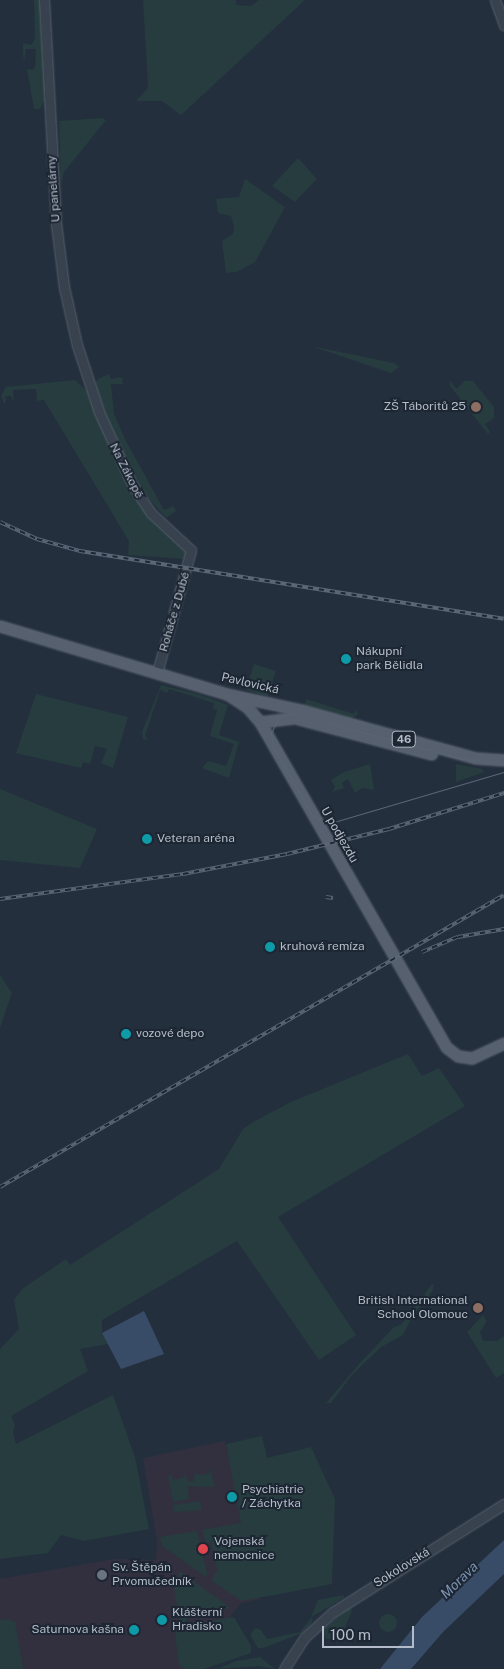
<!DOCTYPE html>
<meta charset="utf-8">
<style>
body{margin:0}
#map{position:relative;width:504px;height:1669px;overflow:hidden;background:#242f3e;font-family:"Public Sans",sans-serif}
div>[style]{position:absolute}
.medical>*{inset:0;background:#32303f}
.green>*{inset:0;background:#263c3f;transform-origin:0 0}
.round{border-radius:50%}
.water>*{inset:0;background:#394c67}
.roads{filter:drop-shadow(0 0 1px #565f6c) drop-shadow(0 0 1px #565f6c)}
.minor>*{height:9px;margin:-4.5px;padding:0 4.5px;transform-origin:4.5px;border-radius:4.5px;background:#38414e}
.major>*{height:11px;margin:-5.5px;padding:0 5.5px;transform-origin:5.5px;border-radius:5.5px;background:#56606e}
.tram>*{height:1px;margin:-0.5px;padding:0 0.5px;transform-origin:0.5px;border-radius:0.5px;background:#5a6575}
.rail>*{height:4px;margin-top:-2px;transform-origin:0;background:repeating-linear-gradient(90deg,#1d2633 0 5.5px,#5a6575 0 11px);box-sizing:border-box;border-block:1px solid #5a6575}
.dots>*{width:14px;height:14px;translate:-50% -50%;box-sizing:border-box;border:2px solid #1d2633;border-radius:50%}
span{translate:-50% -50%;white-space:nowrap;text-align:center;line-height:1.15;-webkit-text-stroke:4px #1d2633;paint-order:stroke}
.shield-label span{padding:1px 4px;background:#1d2633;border:1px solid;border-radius:4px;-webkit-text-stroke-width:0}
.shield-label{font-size:11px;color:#b4bcc9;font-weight:700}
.street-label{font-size:12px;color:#b4bcc9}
.poi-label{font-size:12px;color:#b4bcc9}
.right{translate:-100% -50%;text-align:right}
.left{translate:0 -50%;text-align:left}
.water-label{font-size:14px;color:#7c92b1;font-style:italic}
.scale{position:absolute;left:322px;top:1626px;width:92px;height:22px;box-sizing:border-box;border:2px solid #b4bcc9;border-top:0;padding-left:6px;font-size:15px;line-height:18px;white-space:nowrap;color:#b4bcc9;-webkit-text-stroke:4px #1d2633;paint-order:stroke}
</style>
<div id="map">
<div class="medical">
<div style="clip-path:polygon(225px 1441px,259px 1599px,240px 1604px,190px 1669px,0 1669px,0 1579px,114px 1559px,156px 1560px,157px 1541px,143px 1458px)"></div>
</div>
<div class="green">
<div style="clip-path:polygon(34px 0,40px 0,45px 100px,40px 109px,34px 109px,27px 69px,33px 70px,35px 66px,36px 49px,26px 49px,24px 63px,23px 52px,23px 43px,31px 45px,35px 39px)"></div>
<div style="clip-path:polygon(143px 0,236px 0,236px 5px,251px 6px,259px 0,305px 0,181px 115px,162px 101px,136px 101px,148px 88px)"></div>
<div style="clip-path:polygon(102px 118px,106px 120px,64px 172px,61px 186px,59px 121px)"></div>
<div style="clip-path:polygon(298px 158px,317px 179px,295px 202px,272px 186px)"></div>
<div style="clip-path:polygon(245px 179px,285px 207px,255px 262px,236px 272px,226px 273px,222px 241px,233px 234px,234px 226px,231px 216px,218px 213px,216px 199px,239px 197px)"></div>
<div style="clip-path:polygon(311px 346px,394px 363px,399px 367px,391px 373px)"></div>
<div style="clip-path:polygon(109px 374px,111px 379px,122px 377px,123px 384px,111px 384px,114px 414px,125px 439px,164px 510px,173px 506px,176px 511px,166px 518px,139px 487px,108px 421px,95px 384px,98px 379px)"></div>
<div style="clip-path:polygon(75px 380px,88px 392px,133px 494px,146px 512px,187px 551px,184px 559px,128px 555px,129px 541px,44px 400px,37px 401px,36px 389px,13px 390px,14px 403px,11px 396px,6px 396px,5px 405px,1px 396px,6px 387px)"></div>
<div style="clip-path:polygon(449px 380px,457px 389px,464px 381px,473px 381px,494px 407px,494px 418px,485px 424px,490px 432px,488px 434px,450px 386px)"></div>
<div style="left:254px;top:664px;width:23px;height:27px;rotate:18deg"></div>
<div style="clip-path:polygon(161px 685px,198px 694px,228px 705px,219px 735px,239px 742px,229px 778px,202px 768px,208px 761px,226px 766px,234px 744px,210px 736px,217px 710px,213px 709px,214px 703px,169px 689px,167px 693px,160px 690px,145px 736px,148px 740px,143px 739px,142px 732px)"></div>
<div style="clip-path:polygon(36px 694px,128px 717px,113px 768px,101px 763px,107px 749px,95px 746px,90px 764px,83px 762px,81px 768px,16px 753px)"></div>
<div style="clip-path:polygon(306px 699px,354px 714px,356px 710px,358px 714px,351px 719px,304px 707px)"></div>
<div style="clip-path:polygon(370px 764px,374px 790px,362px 788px,355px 793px,348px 779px,342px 783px,344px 788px,332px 792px,335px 787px,331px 780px,344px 772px)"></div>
<div style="clip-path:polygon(456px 764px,482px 769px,484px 772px,456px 782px)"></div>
<div style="clip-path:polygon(0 789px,97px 829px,80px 868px,0 860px)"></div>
<div style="clip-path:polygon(0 975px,12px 993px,0 1028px)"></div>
<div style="clip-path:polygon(408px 1054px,422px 1076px,439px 1068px,465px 1106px,278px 1217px,356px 1335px,319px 1360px,237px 1241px,102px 1320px,102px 1333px,108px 1344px,80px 1349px,88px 1371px,11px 1416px,15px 1425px,13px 1433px,16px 1444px,113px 1395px,135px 1457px,149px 1529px,84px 1541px,61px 1535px,48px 1553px,0 1559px,0 1349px,19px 1329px,14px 1300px,22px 1289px,66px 1259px,70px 1265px,219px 1169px,243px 1129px,253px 1122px,291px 1102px)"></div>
<div style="clip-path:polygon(432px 1284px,434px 1285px,432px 1292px,412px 1317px,403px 1335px,381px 1347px,352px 1375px,331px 1403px,326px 1403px,359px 1364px,394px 1327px,401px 1325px)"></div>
<div style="clip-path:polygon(483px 1315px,487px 1321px,480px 1332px,483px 1341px,497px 1341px,504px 1336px,504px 1373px,496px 1378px,467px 1332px)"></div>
<div style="clip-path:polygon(262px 1436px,267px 1458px,311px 1447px,335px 1499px,332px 1584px,242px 1601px,212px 1581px,214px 1574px,218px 1572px,211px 1542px,206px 1543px,202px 1530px,241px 1523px,226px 1444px)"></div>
<div style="clip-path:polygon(210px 1468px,215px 1487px,187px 1486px,189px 1499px,173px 1502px,168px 1476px,172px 1475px,173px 1480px,183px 1478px,184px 1473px,189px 1482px,194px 1481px,195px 1471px,198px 1475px,210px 1473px)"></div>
<div style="clip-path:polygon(200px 1501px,202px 1510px,174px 1512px,173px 1505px)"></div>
<div style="clip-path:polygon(197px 1531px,207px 1574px,206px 1577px,162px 1546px,160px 1537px)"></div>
<div style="clip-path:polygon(179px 1571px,231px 1608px,187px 1616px,188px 1625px,234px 1617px,251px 1646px,251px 1653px,204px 1669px,185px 1669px,179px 1665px,175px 1635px,180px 1627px,179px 1618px,174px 1615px,185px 1614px,177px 1605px,174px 1587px,178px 1585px)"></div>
<div style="clip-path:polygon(344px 1595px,344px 1598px,311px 1617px,318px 1600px)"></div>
<div style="clip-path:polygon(350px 1607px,352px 1611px,340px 1639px,326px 1639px,322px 1630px)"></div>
<div class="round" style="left:379px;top:1614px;width:18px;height:18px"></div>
<div style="clip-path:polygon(311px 1618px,313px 1619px,311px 1624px,302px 1633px,263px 1648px,258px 1648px,250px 1635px,255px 1628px,261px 1630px,267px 1639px,300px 1632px)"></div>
<div style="clip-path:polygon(8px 1619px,15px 1622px,23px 1669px,0 1669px,0 1620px)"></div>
<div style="clip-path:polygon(260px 1657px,275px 1669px,259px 1666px,217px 1669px,236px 1661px)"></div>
</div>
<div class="water">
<div style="clip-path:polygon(144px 1311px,164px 1354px,121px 1369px,102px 1333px)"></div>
<div style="clip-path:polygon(504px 1540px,504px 1574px,443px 1632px,411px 1669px,380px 1669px,422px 1617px)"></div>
</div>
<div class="roads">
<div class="minor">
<div style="left:44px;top:0;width:223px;rotate:86.9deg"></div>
<div style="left:56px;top:223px;width:64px;rotate:82.9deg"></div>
<div style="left:64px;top:287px;width:59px;rotate:77.4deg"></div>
<div style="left:77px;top:345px;width:71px;rotate:71.8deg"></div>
<div style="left:99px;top:412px;width:79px;rotate:65.4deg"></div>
<div style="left:132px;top:484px;width:35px;rotate:57deg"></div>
<div style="left:151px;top:513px;width:54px;rotate:42.8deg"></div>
<div style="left:191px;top:550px;width:128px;rotate:105.5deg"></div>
<div style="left:495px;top:0;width:27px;rotate:70deg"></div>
<div style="left:284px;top:1669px;width:38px;rotate:-57deg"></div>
<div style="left:305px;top:1637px;width:38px;rotate:-42deg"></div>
<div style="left:333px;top:1612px;width:202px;rotate:-32.3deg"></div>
</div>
<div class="major">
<div style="left:0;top:626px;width:236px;rotate:16.7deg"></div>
<div style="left:226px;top:694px;width:77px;rotate:12deg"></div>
<div style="left:301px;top:710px;width:180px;rotate:15.4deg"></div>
<div style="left:475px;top:758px;width:29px;rotate:4deg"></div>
<div style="left:230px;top:696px;width:20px;rotate:33deg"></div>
<div style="left:247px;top:707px;width:20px;rotate:49deg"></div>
<div style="left:260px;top:722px;width:374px;rotate:60.2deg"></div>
<div style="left:446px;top:1047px;width:15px;rotate:37deg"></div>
<div style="left:458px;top:1056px;width:14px;rotate:8deg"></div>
<div style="left:472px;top:1058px;width:35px;rotate:-25deg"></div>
<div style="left:260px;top:722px;width:35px;rotate:-7deg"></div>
<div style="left:295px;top:718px;width:141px;rotate:14.8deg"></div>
</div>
</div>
<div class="tram">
<div style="left:504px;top:763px;width:41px;rotate:-174.4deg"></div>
<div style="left:463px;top:759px;width:177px;rotate:-164.9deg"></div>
<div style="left:292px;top:713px;width:15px;rotate:160deg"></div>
<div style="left:278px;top:718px;width:17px;rotate:114deg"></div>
<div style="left:271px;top:734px;width:13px;rotate:81deg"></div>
<div style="left:273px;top:747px;width:78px;rotate:60.2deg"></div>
<div style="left:312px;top:815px;width:17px;rotate:31deg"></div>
<div style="left:327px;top:824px;width:184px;rotate:-16.4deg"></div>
</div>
<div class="rail">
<div style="left:0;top:522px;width:41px;rotate:24.7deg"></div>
<div style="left:37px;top:539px;width:45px;rotate:15.6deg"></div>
<div style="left:80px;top:551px;width:429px;rotate:9.1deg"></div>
<div style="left:326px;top:897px;width:7px;rotate:8deg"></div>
<div style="left:0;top:899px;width:185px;rotate:-7.8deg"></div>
<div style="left:183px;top:874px;width:106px;rotate:-10.9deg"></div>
<div style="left:287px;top:854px;width:105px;rotate:-13.8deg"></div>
<div style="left:389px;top:829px;width:121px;rotate:-17.4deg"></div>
<div style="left:422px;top:952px;width:39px;rotate:-23deg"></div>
<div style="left:458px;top:937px;width:47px;rotate:-9.9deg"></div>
<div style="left:0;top:1187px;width:582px;rotate:-30.09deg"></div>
</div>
<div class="dots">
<div style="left:476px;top:407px;background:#8d6e63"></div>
<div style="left:346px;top:659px;background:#0f9aa8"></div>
<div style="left:147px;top:839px;background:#0f9aa8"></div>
<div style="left:270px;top:947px;background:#0f9aa8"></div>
<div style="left:126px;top:1034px;background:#0f9aa8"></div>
<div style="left:478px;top:1308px;background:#8d6e63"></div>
<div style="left:232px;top:1497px;background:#0f9aa8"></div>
<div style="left:203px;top:1549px;background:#e0444e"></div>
<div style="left:102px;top:1575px;background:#6b7280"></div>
<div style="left:162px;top:1620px;background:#0f9aa8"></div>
<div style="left:134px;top:1630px;background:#0f9aa8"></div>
</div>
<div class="shield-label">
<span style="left:404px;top:739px">46</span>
</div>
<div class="street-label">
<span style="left:54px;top:189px;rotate:-94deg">U panelárny</span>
<span style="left:126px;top:471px;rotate:63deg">Na Zákopě</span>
<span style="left:175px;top:612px;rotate:-74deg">Roháče z Dubé</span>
<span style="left:250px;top:684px;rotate:13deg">Pavlovická</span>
<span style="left:339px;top:835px;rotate:60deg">U podjezdu</span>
<span style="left:402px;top:1568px;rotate:-32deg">Sokolovská</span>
</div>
<div class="poi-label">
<span class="right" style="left:466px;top:407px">ZŠ Táboritů 25</span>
<span class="left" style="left:356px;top:659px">Nákupní<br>park Bělidla</span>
<span class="left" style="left:157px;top:839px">Veteran aréna</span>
<span class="left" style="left:280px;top:947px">kruhová remíza</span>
<span class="left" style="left:136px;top:1034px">vozové depo</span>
<span class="right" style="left:468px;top:1308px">British International<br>School Olomouc</span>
<span class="left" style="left:242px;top:1497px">Psychiatrie<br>/ Záchytka</span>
<span class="left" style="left:214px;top:1549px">Vojenská<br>nemocnice</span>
<span class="left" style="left:112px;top:1575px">Sv. Štěpán<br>Prvomučedník</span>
<span class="left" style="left:172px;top:1620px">Klášterní<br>Hradisko</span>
<span class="right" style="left:124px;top:1630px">Saturnova kašna</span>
</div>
<div class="water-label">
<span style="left:459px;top:1580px;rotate:-44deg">Morava</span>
</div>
<div class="scale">100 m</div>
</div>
